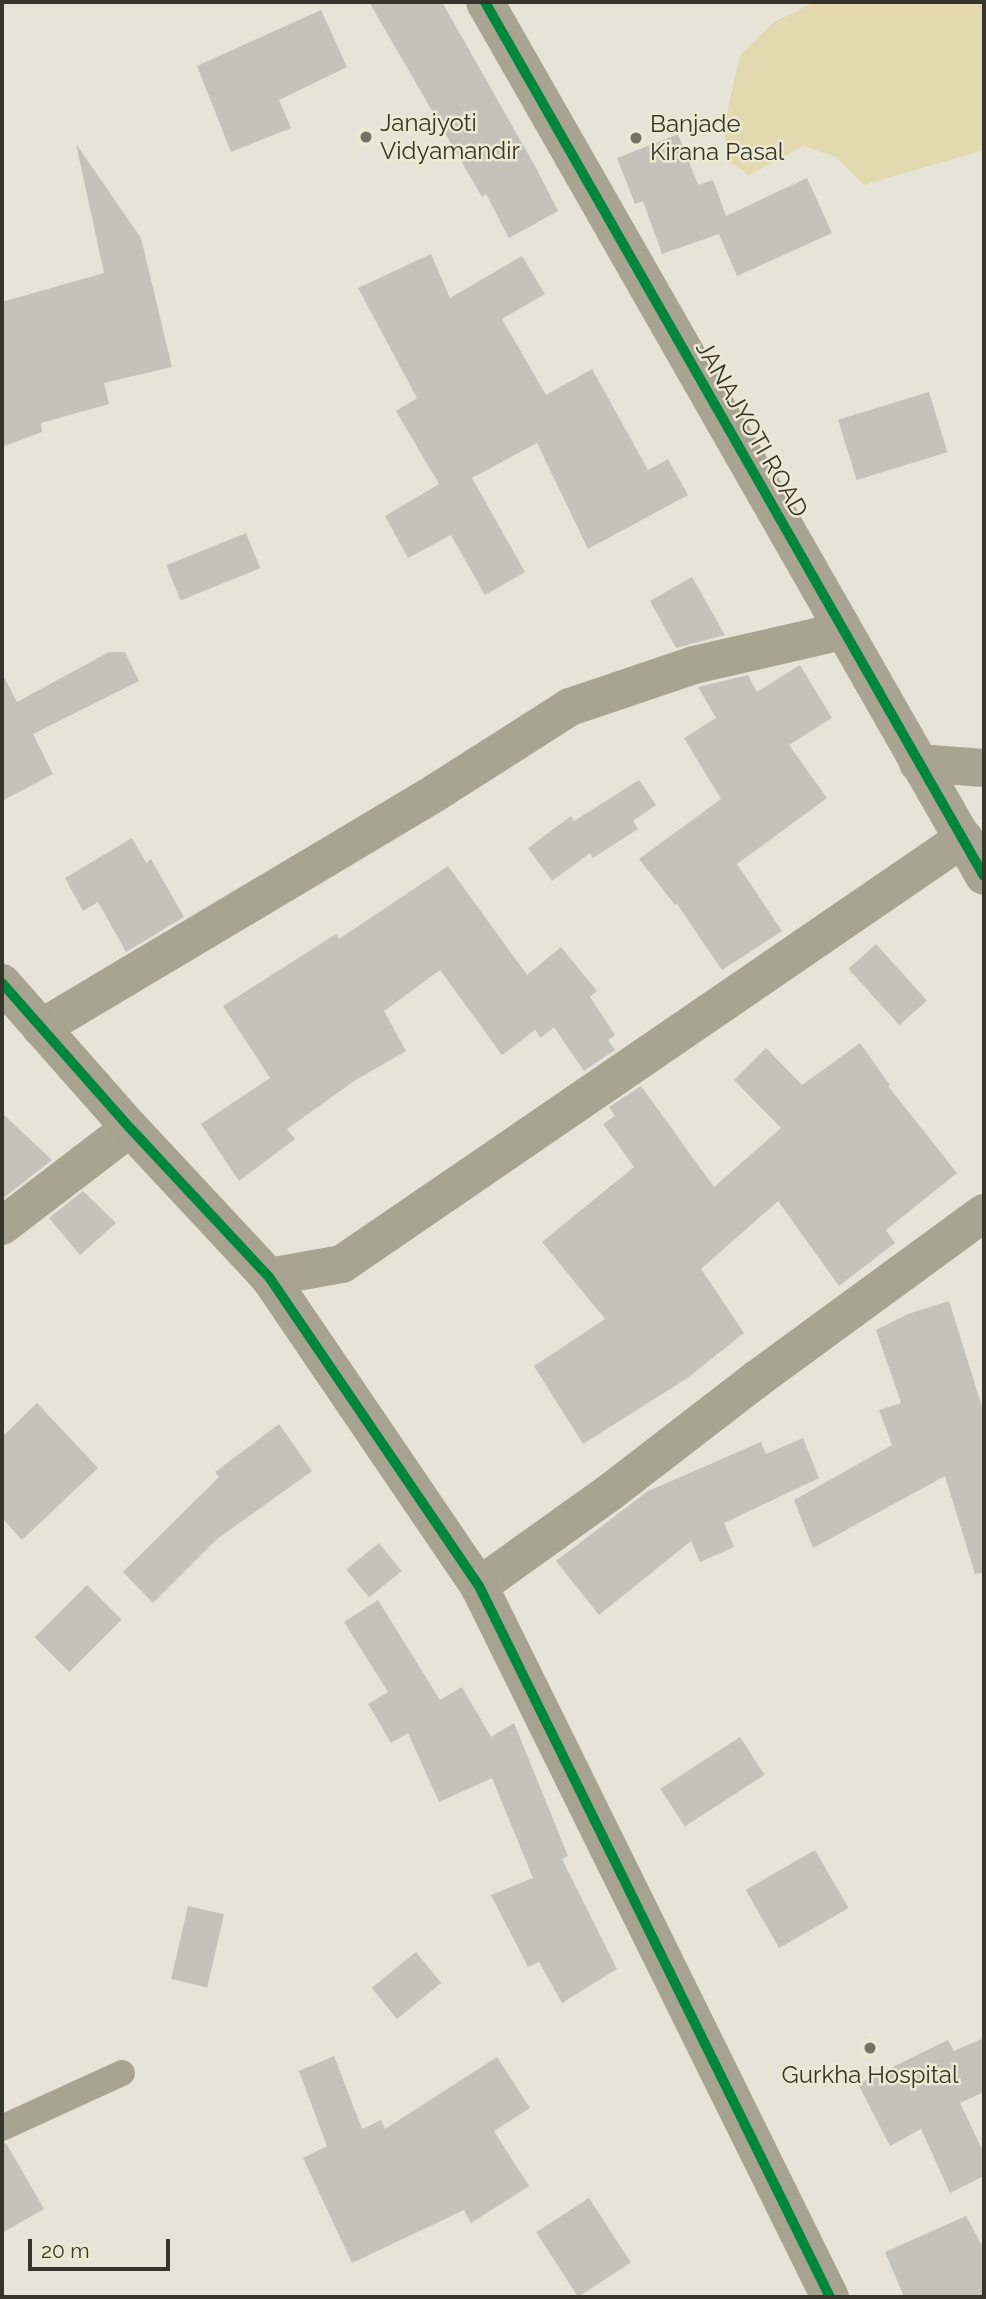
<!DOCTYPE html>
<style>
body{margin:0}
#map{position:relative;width:986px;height:2299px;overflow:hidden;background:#e7e4d7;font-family:Raleway,sans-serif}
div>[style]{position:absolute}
.green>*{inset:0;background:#e2d9b0}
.building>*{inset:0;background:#c5c2b9;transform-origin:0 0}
.lane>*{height:26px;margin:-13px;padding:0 13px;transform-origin:13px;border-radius:13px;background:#a8a491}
.street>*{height:38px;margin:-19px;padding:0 19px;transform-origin:19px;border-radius:19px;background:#a8a491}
.secondary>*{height:38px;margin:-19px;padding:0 19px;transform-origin:19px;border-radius:19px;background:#a7a390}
.cycleway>*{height:10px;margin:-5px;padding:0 5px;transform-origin:5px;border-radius:5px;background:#00873e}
.dots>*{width:19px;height:19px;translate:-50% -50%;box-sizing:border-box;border:4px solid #ede8d1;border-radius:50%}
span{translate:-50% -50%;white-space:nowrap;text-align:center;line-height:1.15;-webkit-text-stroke:5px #ede8d1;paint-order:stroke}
.poi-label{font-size:24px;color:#36342b}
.left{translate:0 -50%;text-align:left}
.street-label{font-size:24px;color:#36342b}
.frame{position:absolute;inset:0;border:4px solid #36342b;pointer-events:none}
.scale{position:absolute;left:28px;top:2239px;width:142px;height:32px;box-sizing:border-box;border:4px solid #36342b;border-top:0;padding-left:9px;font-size:21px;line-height:24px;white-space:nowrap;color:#36342b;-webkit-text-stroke:5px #ede8d1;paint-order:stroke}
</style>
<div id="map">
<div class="green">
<div style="clip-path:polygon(815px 2px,984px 2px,984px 150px,864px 185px,836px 157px,803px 146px,749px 175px,732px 163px,723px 130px,740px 55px,774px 22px)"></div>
</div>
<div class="building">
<div style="clip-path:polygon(369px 2px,442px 2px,535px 166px,558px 211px,509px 238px,486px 194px,482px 197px)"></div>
<div style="clip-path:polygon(321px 10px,347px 67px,279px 100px,291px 128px,231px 152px,197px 66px)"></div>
<div style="clip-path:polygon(678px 134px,698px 185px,713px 180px,726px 216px,807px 178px,832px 233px,737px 276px,719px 234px,662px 254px,643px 201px,635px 204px,617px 158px)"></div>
<div style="clip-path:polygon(76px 144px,141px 238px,172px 367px,104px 383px,109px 404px,41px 423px,42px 432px,2px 447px,2px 302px,104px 273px)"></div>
<div style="clip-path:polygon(431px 254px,450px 298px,522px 256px,545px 294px,502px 319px,546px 395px,592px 369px,648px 470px,668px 459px,688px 495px,588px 549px,537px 443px,472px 478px,525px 572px,485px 595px,451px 535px,408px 558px,385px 516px,439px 484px,396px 411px,417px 398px,358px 288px)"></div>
<div style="left:929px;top:392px;width:63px;height:95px;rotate:73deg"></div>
<div style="left:246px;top:533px;width:38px;height:86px;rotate:68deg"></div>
<div style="clip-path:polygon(692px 577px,725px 635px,676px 648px,650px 601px)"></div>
<div style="clip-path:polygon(109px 652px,125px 652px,139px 681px,33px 734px,53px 774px,2px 801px,2px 673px,17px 702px)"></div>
<div style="clip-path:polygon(800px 665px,832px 718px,789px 745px,827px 798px,737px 864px,782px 931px,722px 970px,677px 904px,675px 905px,639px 859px,721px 799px,684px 738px,716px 718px,698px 687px,748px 675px,757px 692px)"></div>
<div style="clip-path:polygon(639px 780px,656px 805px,633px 821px,638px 829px,593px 858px,590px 853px,552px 881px,528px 848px,571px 816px,574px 821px)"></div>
<div style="clip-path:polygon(132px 838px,146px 863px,151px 859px,184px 917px,126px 952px,98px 902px,83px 911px,65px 878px)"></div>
<div style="clip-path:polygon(448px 866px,527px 975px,561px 947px,597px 991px,590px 997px,615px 1035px,608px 1040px,615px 1050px,584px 1071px,554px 1027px,541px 1038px,535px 1030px,502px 1055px,440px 970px,384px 1011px,406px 1051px,354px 1081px,287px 1129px,295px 1139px,239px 1181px,201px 1124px,270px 1078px,223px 1006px,336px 934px,339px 939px)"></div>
<div style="left:876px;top:944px;width:76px;height:37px;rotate:48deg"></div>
<div style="clip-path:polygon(860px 1043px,890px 1085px,888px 1086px,957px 1173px,886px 1230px,895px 1243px,839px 1286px,778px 1201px,701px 1269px,744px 1333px,686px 1379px,583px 1444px,534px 1366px,605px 1319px,542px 1242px,634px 1167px,603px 1124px,615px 1116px,609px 1107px,641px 1086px,714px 1187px,781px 1128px,734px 1080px,766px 1048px,802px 1085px)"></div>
<div style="clip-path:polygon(2px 1113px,52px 1160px,2px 1199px)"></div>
<div style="clip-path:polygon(83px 1191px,116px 1223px,80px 1255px,49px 1218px)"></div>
<div style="clip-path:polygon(949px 1301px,984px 1413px,984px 1573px,975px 1574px,945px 1476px,813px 1548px,794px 1500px,892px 1445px,879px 1410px,901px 1403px,876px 1330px,908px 1314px)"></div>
<div style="clip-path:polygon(37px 1403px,98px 1468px,22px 1540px,2px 1518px,2px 1437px)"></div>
<div style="clip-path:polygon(279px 1424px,312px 1471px,217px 1539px,153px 1603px,123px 1572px,219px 1477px,215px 1472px)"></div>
<div style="clip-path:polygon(803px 1438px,819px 1478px,724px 1523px,734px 1547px,700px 1562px,691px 1541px,599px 1615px,556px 1561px,648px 1491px,761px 1442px,766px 1454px)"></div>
<div style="left:379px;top:1543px;width:36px;height:42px;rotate:51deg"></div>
<div style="left:87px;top:1585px;width:49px;height:74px;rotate:45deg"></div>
<div style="clip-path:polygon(378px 1600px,440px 1700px,462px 1687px,491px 1737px,514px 1723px,568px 1856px,562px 1859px,617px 1969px,562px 2003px,539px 1962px,528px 1967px,491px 1895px,533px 1878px,492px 1778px,439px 1802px,408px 1733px,391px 1743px,368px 1704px,388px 1692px,344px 1622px)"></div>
<div style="left:740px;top:1737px;width:45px;height:95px;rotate:57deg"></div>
<div style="left:815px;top:1850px;width:67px;height:80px;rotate:60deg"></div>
<div style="left:188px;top:1906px;width:37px;height:75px;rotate:13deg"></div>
<div style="left:416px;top:1952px;width:40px;height:57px;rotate:51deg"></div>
<div style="clip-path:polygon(984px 2038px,984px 2092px,960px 2103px,984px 2153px,984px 2176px,950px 2193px,921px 2129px,890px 2146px,858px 2084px,948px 2040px,954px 2051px)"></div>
<div style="clip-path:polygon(334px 2056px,362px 2129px,381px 2120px,385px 2129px,497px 2057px,530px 2108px,494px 2131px,529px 2186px,471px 2223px,464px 2210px,352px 2263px,303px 2158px,327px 2146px,299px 2071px)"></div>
<div style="clip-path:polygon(6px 2143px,44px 2209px,2px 2233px,2px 2144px)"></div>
<div style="left:589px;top:2198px;width:77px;height:63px;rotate:57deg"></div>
<div style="clip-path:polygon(966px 2216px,984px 2249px,984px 2297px,904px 2297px,885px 2252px)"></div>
</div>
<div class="lane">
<div style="left:2px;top:2128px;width:132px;rotate:-24.6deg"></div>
</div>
<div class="street">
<div style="left:485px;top:2px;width:1006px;rotate:60.28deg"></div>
<div style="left:918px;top:763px;width:66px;rotate:4.3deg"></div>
<div style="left:41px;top:1028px;width:459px;rotate:-30.8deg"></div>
<div style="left:435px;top:793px;width:160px;rotate:-32.5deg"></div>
<div style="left:570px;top:707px;width:131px;rotate:-18.7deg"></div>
<div style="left:694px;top:665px;width:153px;rotate:-12.9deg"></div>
<div style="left:2px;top:1226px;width:161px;rotate:-37.4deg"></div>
<div style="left:269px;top:1277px;width:74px;rotate:-10.1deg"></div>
<div style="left:342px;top:1264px;width:754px;rotate:-34.41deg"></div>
<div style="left:479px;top:1586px;width:160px;rotate:-35.6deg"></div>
<div style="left:609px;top:1493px;width:187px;rotate:-37.6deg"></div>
<div style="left:757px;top:1379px;width:281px;rotate:-36.2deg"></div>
</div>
<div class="secondary">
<div style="left:2px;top:983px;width:193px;rotate:48.6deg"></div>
<div style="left:130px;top:1128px;width:204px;rotate:47deg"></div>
<div style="left:269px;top:1277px;width:374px;rotate:55.8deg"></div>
<div style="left:479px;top:1586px;width:793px;rotate:63.73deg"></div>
</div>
<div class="cycleway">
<div style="left:485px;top:2px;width:1006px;rotate:60.28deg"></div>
<div style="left:2px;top:983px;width:193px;rotate:48.6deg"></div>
<div style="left:130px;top:1128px;width:204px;rotate:47deg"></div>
<div style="left:269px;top:1277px;width:374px;rotate:55.8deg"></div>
<div style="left:479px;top:1586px;width:793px;rotate:63.73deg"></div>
</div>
<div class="dots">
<div style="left:366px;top:137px;background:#747267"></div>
<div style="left:636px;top:138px;background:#747267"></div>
<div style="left:870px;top:2048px;background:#747267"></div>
</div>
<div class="poi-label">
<span class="left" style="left:380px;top:137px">Janajyoti<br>Vidyamandir</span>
<span class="left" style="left:650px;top:138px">Banjade<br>Kirana Pasal</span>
<span style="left:870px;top:2075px">Gurkha Hospital</span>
</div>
<div class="street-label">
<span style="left:752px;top:429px;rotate:60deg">JANAJYOTI ROAD</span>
</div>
<div class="frame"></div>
<div class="scale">20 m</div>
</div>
